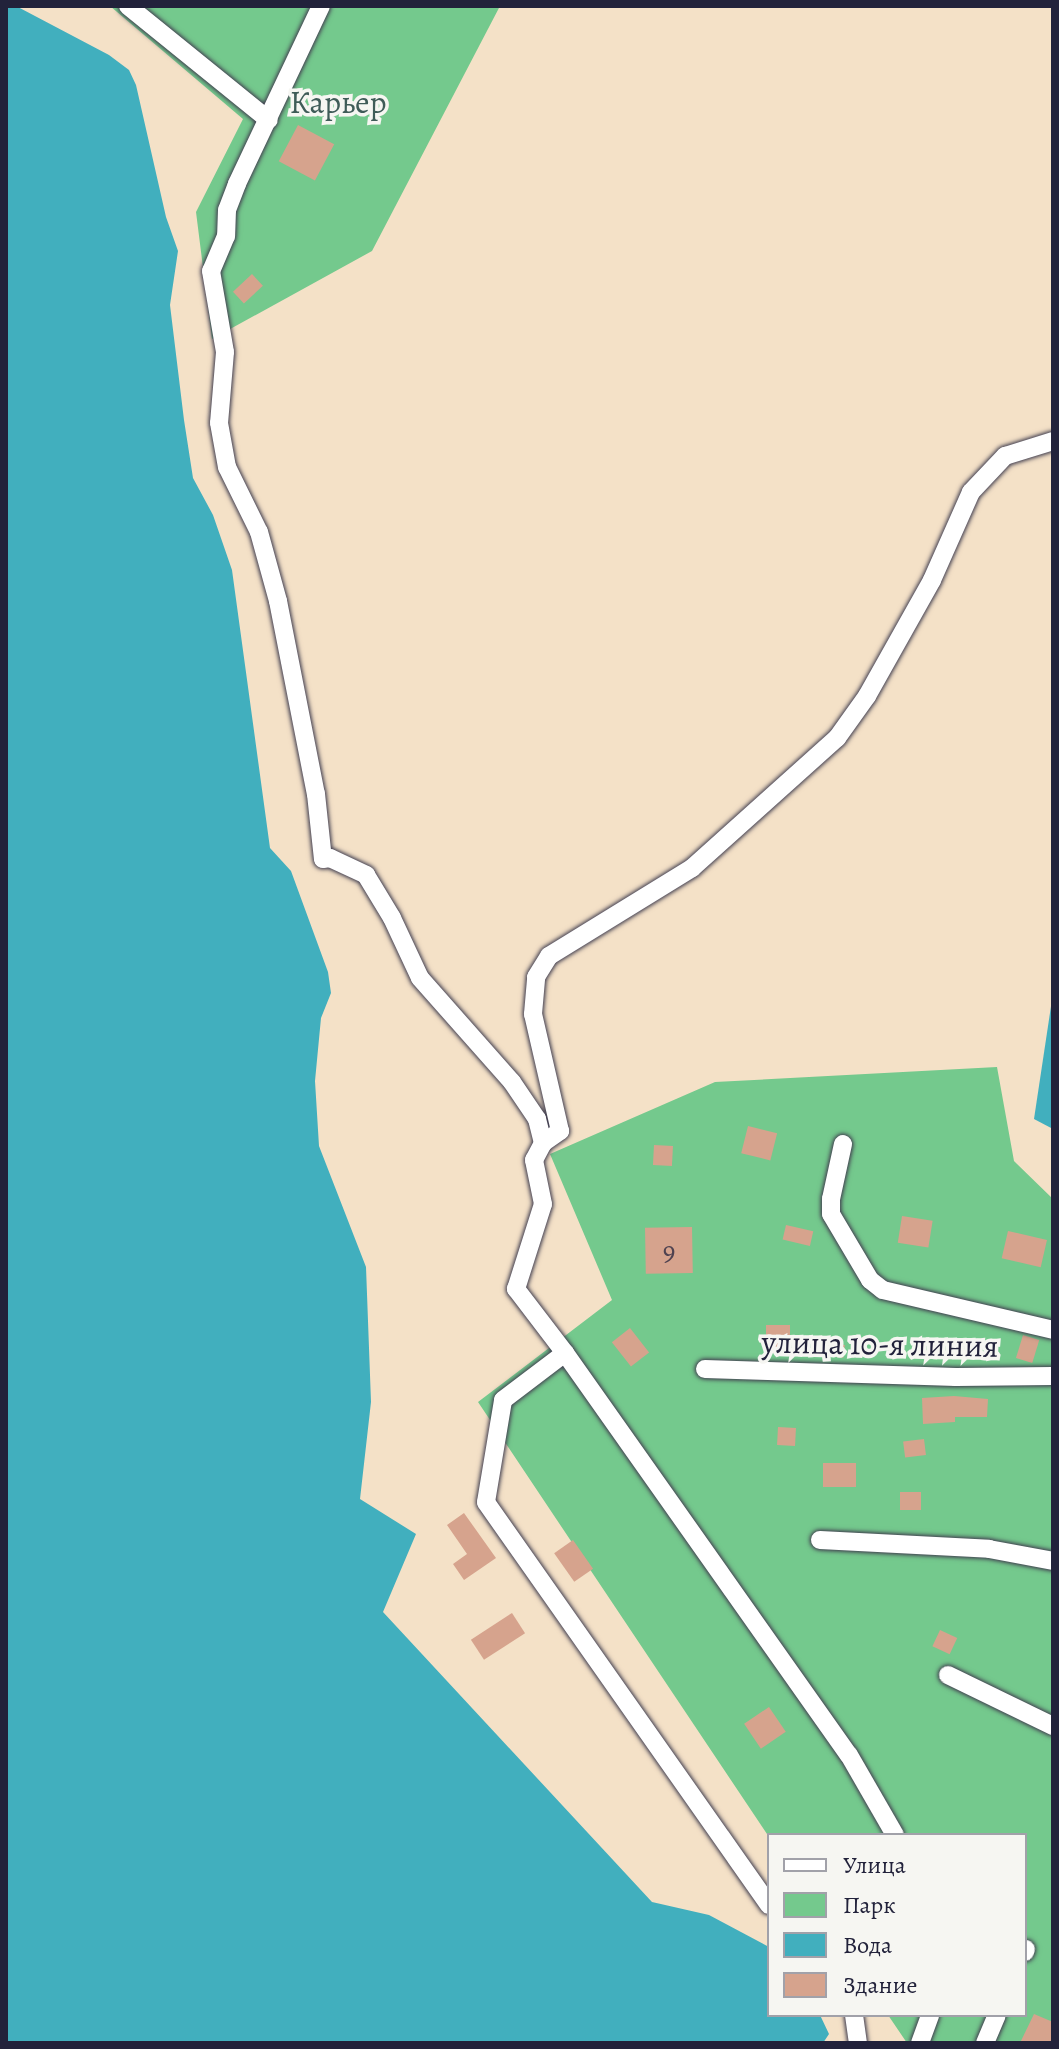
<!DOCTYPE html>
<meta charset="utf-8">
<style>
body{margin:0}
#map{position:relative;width:1059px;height:2049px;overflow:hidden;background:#f4e1c7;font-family:Alegreya,serif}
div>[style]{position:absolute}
.green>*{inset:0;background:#74c98d}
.water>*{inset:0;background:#41afbe}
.building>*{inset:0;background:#d6a38d;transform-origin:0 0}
.roads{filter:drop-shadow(0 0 2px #423f50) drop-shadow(0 0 2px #423f50)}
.minor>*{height:18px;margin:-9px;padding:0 9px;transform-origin:9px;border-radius:9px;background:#fff}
span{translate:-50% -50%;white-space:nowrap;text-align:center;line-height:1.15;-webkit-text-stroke:7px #f6f6f2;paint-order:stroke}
.number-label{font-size:28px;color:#4f4250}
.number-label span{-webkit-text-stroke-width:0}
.park-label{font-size:32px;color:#3f5c58}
.street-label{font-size:32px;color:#22223b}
.frame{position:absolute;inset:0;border:8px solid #22223b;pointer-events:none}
.legend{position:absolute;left:767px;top:1833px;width:260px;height:184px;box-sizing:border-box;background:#f6f6f2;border:2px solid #a1a1a9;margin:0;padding:10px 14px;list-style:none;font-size:24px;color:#22223b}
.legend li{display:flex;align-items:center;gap:16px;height:40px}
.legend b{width:40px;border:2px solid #a1a1a9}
</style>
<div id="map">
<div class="green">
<div style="clip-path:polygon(110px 6px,500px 6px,372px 251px,212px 339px,196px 212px,243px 119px)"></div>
<div style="clip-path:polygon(997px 1067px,1014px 1161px,1053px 1199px,1053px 2043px,907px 2043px,888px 2015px,1025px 2015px,1025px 1835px,769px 1837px,478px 1402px,612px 1300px,550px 1154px,715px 1082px)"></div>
</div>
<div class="water">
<div style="clip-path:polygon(6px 6px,16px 6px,109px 55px,129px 70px,136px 85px,166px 217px,178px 251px,170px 305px,184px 420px,193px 478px,213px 515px,232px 570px,270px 848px,291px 871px,328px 972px,331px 993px,321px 1018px,315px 1081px,319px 1146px,366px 1267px,371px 1402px,360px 1499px,416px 1534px,383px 1612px,652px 1902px,709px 1915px,769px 1947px,769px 2015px,820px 2015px,829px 2034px,823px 2043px,6px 2043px)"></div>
<div style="clip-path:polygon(1053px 993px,1053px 1129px,1034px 1119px)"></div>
</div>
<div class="building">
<div style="left:298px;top:125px;width:41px;height:41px;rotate:28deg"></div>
<div style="left:252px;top:274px;width:16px;height:26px;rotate:47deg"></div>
<div style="left:748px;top:1126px;width:30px;height:28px;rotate:14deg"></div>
<div style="left:654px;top:1145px;width:19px;height:20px;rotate:3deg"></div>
<div style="left:902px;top:1216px;width:31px;height:27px;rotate:9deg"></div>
<div style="left:786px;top:1225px;width:28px;height:15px;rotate:13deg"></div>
<div style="left:692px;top:1227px;width:46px;height:47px;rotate:89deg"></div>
<div style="left:1008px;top:1231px;width:40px;height:28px;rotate:13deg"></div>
<div style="left:766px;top:1325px;width:24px;height:28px"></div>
<div style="left:630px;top:1328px;width:31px;height:23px;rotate:52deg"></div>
<div style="left:1023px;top:1335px;width:17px;height:24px;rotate:17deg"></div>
<div style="left:821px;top:1342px;width:24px;height:13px;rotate:7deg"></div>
<div style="clip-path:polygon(954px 1396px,988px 1399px,987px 1417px,955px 1417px,955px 1422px,923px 1424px,922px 1398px)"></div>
<div style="left:778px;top:1427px;width:18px;height:18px;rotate:3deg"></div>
<div style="left:924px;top:1439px;width:16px;height:21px;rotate:83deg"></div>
<div style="left:856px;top:1463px;width:24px;height:33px;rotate:90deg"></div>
<div style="left:900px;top:1492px;width:21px;height:18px"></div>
<div style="clip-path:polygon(464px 1513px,496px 1558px,464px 1580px,453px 1564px,467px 1554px,447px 1525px)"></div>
<div style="left:573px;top:1540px;width:35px;height:23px;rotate:55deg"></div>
<div style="left:512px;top:1613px;width:24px;height:49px;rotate:57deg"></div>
<div style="left:940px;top:1630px;width:19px;height:18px;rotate:25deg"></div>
<div style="left:769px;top:1707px;width:30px;height:30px;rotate:56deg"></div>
<div style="clip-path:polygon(1034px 2014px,1053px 2022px,1053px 2043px,1020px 2043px)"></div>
</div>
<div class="roads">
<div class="minor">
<div style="left:128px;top:6px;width:181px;rotate:39deg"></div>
<div style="left:321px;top:6px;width:197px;rotate:115.3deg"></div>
<div style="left:237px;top:184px;width:28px;rotate:111deg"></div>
<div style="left:227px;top:210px;width:26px;rotate:92deg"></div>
<div style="left:226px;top:236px;width:38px;rotate:113deg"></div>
<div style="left:211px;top:271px;width:82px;rotate:80.2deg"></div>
<div style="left:225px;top:352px;width:71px;rotate:94.8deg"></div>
<div style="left:219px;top:423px;width:45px;rotate:79.7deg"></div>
<div style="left:227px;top:467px;width:72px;rotate:63.8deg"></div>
<div style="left:259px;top:532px;width:72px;rotate:74.6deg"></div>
<div style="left:278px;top:601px;width:197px;rotate:78.9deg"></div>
<div style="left:316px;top:794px;width:65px;rotate:83.9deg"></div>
<div style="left:323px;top:859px;width:7px;rotate:-8deg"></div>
<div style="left:330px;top:858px;width:40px;rotate:25deg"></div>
<div style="left:366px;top:875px;width:50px;rotate:58.8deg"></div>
<div style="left:392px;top:918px;width:66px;rotate:65deg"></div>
<div style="left:420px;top:978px;width:139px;rotate:48.5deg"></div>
<div style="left:512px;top:1082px;width:45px;rotate:56deg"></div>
<div style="left:537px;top:1119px;width:25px;rotate:76deg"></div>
<div style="left:843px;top:1144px;width:56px;rotate:102.3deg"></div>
<div style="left:831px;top:1199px;width:15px;rotate:90deg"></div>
<div style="left:831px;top:1214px;width:77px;rotate:59.4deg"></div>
<div style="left:870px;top:1280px;width:16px;rotate:38deg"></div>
<div style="left:883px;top:1290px;width:175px;rotate:13.2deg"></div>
<div style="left:565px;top:1353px;width:492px;rotate:54.8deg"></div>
<div style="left:849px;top:1755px;width:92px;rotate:60.1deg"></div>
<div style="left:705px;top:1369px;width:251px;rotate:1.8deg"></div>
<div style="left:956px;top:1377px;width:97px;rotate:-0.6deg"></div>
<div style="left:820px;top:1540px;width:169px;rotate:3deg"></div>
<div style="left:989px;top:1549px;width:65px;rotate:10.6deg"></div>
<div style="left:948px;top:1675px;width:117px;rotate:25.9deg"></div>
<div style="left:769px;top:1905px;width:492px;rotate:-125.1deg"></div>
<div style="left:486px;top:1502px;width:103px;rotate:-80.5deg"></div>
<div style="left:503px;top:1400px;width:78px;rotate:-37.2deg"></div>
<div style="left:565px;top:1353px;width:81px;rotate:-127.4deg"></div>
<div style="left:516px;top:1289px;width:89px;rotate:-72.4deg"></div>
<div style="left:543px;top:1204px;width:45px;rotate:-101.6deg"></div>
<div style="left:534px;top:1160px;width:19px;rotate:-62deg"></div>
<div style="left:543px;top:1143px;width:21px;rotate:-35deg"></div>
<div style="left:560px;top:1131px;width:120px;rotate:-103deg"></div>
<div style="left:533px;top:1014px;width:37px;rotate:-85deg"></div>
<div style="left:536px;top:977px;width:25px;rotate:-58deg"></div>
<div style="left:549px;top:956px;width:168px;rotate:-31.6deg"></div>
<div style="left:692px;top:868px;width:195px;rotate:-41.9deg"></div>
<div style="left:837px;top:738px;width:52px;rotate:-54.5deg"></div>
<div style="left:867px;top:696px;width:133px;rotate:-60.7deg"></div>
<div style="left:932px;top:580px;width:96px;rotate:-66.1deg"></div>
<div style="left:971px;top:492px;width:50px;rotate:-46.6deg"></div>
<div style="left:1005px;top:456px;width:50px;rotate:-17.4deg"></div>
<div style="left:1025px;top:1952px;width:3px;rotate:-72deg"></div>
<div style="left:854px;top:2015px;width:28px;rotate:82deg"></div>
<div style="left:920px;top:2043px;width:30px;rotate:-70deg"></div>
<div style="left:985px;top:2043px;width:30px;rotate:-67deg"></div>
</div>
</div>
<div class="number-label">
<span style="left:669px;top:1251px">9</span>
</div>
<div class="park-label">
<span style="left:338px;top:102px">Карьер</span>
</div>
<div class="street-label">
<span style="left:880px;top:1344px;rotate:1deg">улица 10-я линия</span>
</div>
<div class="frame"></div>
<ul class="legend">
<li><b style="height:10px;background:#fff"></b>Улица</li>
<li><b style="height:22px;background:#74c98d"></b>Парк</li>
<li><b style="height:22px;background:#41afbe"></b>Вода</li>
<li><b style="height:22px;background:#d6a38d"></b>Здание</li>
</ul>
</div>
